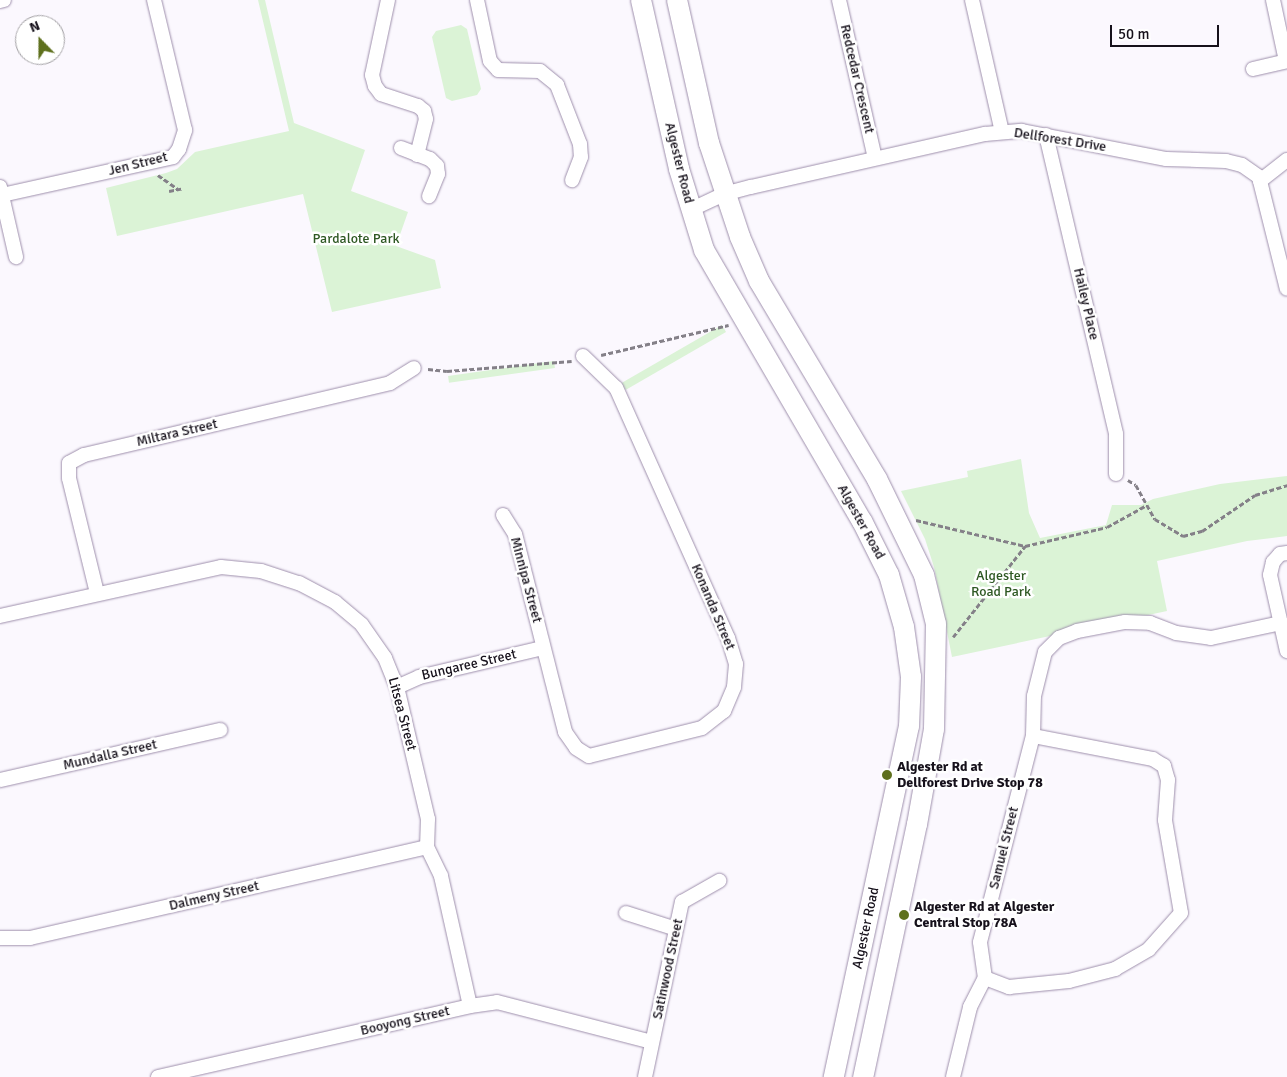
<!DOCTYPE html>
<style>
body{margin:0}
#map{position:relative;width:1287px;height:1077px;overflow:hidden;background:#fbf8fe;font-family:Signika,sans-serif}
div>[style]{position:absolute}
.green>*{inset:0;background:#dbf3d6;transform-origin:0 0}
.path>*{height:2.5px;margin-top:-1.25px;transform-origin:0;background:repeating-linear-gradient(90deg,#848088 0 5px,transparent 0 7.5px)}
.roads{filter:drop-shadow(0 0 1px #9e8fac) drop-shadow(0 0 1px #9e8fac)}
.minor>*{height:14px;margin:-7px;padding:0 7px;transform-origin:7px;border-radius:7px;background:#fff}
.secondary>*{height:20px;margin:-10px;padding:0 10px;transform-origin:10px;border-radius:10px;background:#fff}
.dots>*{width:14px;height:14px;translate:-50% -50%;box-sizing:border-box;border:2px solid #fff;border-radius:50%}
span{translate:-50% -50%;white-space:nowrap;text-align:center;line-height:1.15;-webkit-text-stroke:5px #fff;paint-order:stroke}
.street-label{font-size:14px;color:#16111b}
.park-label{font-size:14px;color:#2e5823}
.poi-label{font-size:14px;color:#16111b;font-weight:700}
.left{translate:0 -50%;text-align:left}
.north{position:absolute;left:15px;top:15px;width:50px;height:50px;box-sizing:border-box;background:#fff;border:1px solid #a2a0a4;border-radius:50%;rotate:338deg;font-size:14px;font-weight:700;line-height:20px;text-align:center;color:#16111b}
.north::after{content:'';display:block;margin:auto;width:18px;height:22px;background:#5e701d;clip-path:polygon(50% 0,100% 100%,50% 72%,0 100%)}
.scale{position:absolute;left:1110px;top:25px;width:109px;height:22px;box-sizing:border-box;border:2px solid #16111b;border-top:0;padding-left:6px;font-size:15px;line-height:18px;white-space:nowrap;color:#16111b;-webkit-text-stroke:4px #fff;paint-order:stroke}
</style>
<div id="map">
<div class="green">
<div style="clip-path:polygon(258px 0,265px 0,294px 123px,365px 150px,351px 191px,408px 212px,396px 246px,435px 260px,441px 288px,332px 312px,303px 194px,117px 236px,106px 188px,166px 173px,177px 169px,195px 152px,289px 131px)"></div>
<div style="clip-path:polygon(461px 25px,467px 29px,481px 89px,477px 95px,452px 101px,446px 98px,432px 37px,436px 31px)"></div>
<div style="left:722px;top:325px;width:8px;height:116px;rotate:60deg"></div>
<div style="left:554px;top:361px;width:7px;height:107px;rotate:82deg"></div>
<div style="clip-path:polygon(1021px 459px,1029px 513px,1040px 538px,1106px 525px,1112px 505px,1141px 505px,1153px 499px,1220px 484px,1287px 476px,1287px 536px,1247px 541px,1157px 561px,1167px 611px,952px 657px,934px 567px,925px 539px,901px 491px,968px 477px,967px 471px)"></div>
</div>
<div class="path">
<div style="left:158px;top:175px;width:24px;rotate:35deg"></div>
<div style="left:169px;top:191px;width:15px;rotate:-11deg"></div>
<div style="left:601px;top:355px;width:131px;rotate:-13.2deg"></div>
<div style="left:428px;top:369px;width:19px;rotate:6deg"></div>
<div style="left:447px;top:371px;width:125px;rotate:-4.6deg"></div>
<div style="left:1128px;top:480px;width:9px;rotate:32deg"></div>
<div style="left:1136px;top:485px;width:39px;rotate:61deg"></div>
<div style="left:1155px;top:519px;width:33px;rotate:31deg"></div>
<div style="left:1183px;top:536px;width:20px;rotate:-15deg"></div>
<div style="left:1202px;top:531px;width:64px;rotate:-34.2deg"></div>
<div style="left:1255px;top:495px;width:34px;rotate:-17deg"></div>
<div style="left:916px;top:520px;width:112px;rotate:13.4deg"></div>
<div style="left:953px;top:637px;width:116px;rotate:-51.6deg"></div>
<div style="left:1025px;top:546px;width:84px;rotate:-13deg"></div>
<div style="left:1107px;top:527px;width:43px;rotate:-28.9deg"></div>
</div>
<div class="roads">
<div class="minor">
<div style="left:388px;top:0;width:77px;rotate:102deg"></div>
<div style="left:372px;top:75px;width:11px;rotate:75deg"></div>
<div style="left:375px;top:86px;width:10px;rotate:53deg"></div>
<div style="left:381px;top:94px;width:39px;rotate:18deg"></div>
<div style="left:418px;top:106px;width:8px;rotate:40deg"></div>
<div style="left:424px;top:111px;width:8px;rotate:76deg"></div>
<div style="left:426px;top:119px;width:37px;rotate:104deg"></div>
<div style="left:477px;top:0;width:62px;rotate:78deg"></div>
<div style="left:490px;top:61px;width:12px;rotate:48deg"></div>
<div style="left:498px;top:70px;width:42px;rotate:1.4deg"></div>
<div style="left:540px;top:71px;width:22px;rotate:39deg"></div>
<div style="left:557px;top:85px;width:63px;rotate:68.7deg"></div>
<div style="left:580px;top:144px;width:13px;rotate:86deg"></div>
<div style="left:581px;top:157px;width:25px;rotate:111deg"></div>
<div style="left:839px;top:0;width:162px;rotate:77.2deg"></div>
<div style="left:972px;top:0;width:135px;rotate:77.2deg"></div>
<div style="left:1273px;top:0;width:62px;rotate:78deg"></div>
<div style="left:0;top:1px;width:4px;rotate:-14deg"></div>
<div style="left:1253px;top:69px;width:35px;rotate:-13deg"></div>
<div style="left:1046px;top:135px;width:307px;rotate:76.8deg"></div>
<div style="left:1116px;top:434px;width:40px;rotate:90deg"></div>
<div style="left:401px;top:148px;width:31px;rotate:21deg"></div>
<div style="left:430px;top:159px;width:10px;rotate:45deg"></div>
<div style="left:437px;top:166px;width:8px;rotate:83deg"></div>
<div style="left:438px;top:174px;width:24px;rotate:112deg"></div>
<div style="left:1260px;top:181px;width:34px;rotate:-38deg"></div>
<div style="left:0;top:187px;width:72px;rotate:77.1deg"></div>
<div style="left:2px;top:195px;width:175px;rotate:-12.5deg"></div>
<div style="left:173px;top:157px;width:10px;rotate:-53deg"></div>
<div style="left:179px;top:149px;width:20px;rotate:-72deg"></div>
<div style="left:185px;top:130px;width:134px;rotate:-103.4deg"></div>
<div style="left:690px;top:210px;width:38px;rotate:-25deg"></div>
<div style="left:724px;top:194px;width:28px;rotate:-15deg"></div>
<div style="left:751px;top:187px;width:240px;rotate:-12.8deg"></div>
<div style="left:985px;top:134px;width:37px;rotate:-5deg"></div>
<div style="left:1022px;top:131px;width:147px;rotate:11deg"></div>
<div style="left:1166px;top:159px;width:60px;rotate:1.9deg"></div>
<div style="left:1226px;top:161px;width:16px;rotate:14deg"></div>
<div style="left:1242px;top:165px;width:21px;rotate:35deg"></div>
<div style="left:1259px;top:177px;width:115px;rotate:76deg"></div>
<div style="left:503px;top:515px;width:22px;rotate:58deg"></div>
<div style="left:515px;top:534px;width:204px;rotate:75.8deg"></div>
<div style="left:565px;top:732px;width:19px;rotate:55deg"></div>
<div style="left:576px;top:748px;width:15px;rotate:32deg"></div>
<div style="left:589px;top:756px;width:116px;rotate:-13.9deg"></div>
<div style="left:702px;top:728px;width:28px;rotate:-38deg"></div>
<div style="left:724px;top:711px;width:26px;rotate:-67deg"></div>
<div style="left:734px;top:687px;width:23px;rotate:-85deg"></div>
<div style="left:736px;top:664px;width:27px;rotate:-107deg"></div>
<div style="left:728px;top:638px;width:274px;rotate:-114.1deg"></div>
<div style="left:616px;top:388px;width:46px;rotate:-135.9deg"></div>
<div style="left:1287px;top:553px;width:7px;rotate:172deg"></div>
<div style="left:1280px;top:554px;width:11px;rotate:131deg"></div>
<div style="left:1273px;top:562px;width:13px;rotate:103deg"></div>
<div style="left:1270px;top:575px;width:78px;rotate:77.4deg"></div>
<div style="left:97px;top:593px;width:118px;rotate:-103.7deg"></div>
<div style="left:69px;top:478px;width:15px;rotate:-90deg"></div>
<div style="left:69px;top:463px;width:17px;rotate:-28deg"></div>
<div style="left:84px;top:455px;width:314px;rotate:-13.2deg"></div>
<div style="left:390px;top:383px;width:28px;rotate:-32deg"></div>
<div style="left:0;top:616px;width:226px;rotate:-12.5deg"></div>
<div style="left:221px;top:567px;width:40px;rotate:5.7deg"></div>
<div style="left:261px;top:571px;width:40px;rotate:18deg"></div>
<div style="left:299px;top:583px;width:41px;rotate:27.8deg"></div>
<div style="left:335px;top:602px;width:35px;rotate:40deg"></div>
<div style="left:362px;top:625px;width:40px;rotate:55.1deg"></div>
<div style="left:385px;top:658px;width:31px;rotate:68deg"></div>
<div style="left:397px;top:687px;width:136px;rotate:76.8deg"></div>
<div style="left:428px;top:819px;width:28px;rotate:92deg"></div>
<div style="left:427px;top:847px;width:32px;rotate:64deg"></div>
<div style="left:441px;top:876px;width:133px;rotate:77.4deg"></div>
<div style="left:397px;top:687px;width:24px;rotate:-24deg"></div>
<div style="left:419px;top:677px;width:127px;rotate:-13.2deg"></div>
<div style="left:0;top:780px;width:226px;rotate:-12.8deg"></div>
<div style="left:626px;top:913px;width:52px;rotate:17.7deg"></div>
<div style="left:0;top:938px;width:30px"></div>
<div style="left:30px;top:938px;width:407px;rotate:-12.9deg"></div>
<div style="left:985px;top:978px;width:26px;rotate:21deg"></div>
<div style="left:1009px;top:987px;width:60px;rotate:-5.7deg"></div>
<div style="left:1069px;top:981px;width:48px;rotate:-14.6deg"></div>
<div style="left:1115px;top:969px;width:39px;rotate:-30deg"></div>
<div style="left:1149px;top:949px;width:48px;rotate:-48.4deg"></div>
<div style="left:1181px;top:913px;width:94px;rotate:-99.8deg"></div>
<div style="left:1165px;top:820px;width:40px;rotate:-85.7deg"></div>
<div style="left:1168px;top:780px;width:15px;rotate:-106deg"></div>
<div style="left:1164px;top:766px;width:13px;rotate:-148deg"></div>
<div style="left:1153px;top:759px;width:122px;rotate:-169.1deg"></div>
<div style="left:158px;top:1077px;width:320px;rotate:-12.8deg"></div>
<div style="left:470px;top:1006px;width:27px;rotate:-8deg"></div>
<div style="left:497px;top:1002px;width:160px;rotate:14.5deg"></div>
<div style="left:645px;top:1077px;width:179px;rotate:-78.1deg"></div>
<div style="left:682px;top:902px;width:43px;rotate:-29.6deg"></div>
<div style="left:953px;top:1077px;width:72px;rotate:-76.3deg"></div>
<div style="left:970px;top:1007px;width:33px;rotate:-63deg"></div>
<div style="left:985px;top:978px;width:36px;rotate:-98deg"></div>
<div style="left:980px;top:942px;width:213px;rotate:-75.6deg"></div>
<div style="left:1033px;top:736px;width:40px;rotate:-88.6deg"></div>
<div style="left:1034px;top:696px;width:45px;rotate:-76deg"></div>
<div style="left:1045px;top:652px;width:20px;rotate:-45deg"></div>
<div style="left:1059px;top:638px;width:19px;rotate:-21deg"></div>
<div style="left:1077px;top:631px;width:49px;rotate:-10.6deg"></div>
<div style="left:1125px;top:622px;width:25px;rotate:2deg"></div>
<div style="left:1150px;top:623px;width:28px;rotate:21deg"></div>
<div style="left:1176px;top:633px;width:35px;rotate:8deg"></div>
<div style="left:1211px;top:638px;width:72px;rotate:-12.1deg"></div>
</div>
<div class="secondary">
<div style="left:641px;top:0;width:173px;rotate:77.3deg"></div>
<div style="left:679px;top:169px;width:85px;rotate:72.8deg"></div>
<div style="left:704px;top:250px;width:314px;rotate:59.8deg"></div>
<div style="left:862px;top:521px;width:60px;rotate:63.4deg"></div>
<div style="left:889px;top:575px;width:54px;rotate:73.9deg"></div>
<div style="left:904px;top:627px;width:50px;rotate:82deg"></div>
<div style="left:911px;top:677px;width:49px;rotate:92.3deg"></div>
<div style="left:909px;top:726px;width:359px;rotate:102.1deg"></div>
<div style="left:677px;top:0;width:147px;rotate:77.4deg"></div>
<div style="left:709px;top:143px;width:99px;rotate:71.7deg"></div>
<div style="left:740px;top:237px;width:48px;rotate:66.6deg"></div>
<div style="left:759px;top:281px;width:230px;rotate:59.2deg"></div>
<div style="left:877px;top:479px;width:107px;rotate:63.9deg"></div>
<div style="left:924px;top:575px;width:50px;rotate:76.2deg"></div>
<div style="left:936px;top:624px;width:105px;rotate:91.1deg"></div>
<div style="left:934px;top:729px;width:97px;rotate:100.1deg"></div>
<div style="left:917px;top:824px;width:259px;rotate:102deg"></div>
</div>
</div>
<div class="dots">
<div style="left:887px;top:775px;background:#5e701d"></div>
<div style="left:904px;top:915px;background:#5e701d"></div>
</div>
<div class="street-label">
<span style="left:857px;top:79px;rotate:77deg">Redcedar Crescent</span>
<span style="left:1060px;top:140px;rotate:9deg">Dellforest Drive</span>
<span style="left:679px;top:163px;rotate:76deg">Algester Road</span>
<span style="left:138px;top:164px;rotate:-14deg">Jen Street</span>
<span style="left:1086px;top:304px;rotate:77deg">Hailey Place</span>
<span style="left:177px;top:433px;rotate:-13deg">Miltara Street</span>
<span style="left:861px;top:522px;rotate:61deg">Algester Road</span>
<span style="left:526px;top:580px;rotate:75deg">Minnipa Street</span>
<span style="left:713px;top:607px;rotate:67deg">Konanda Street</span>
<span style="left:469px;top:665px;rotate:-13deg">Bungaree Street</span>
<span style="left:402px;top:714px;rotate:75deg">Litsea Street</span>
<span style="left:110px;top:755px;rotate:-13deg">Mundalla Street</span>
<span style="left:1004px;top:848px;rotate:-76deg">Samuel Street</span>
<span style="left:214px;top:896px;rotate:-13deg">Dalmeny Street</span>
<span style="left:866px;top:928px;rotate:-78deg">Algester Road</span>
<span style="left:668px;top:969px;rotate:-78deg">Satinwood Street</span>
<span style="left:405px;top:1021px;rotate:-13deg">Booyong Street</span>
</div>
<div class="park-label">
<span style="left:356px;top:239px">Pardalote Park</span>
<span style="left:1001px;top:584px">Algester<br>Road Park</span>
</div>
<div class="poi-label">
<span class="left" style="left:897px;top:775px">Algester Rd at<br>Dellforest Drive Stop 78</span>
<span class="left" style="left:914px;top:915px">Algester Rd at Algester<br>Central Stop 78A</span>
</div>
<div class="north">N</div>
<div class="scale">50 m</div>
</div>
